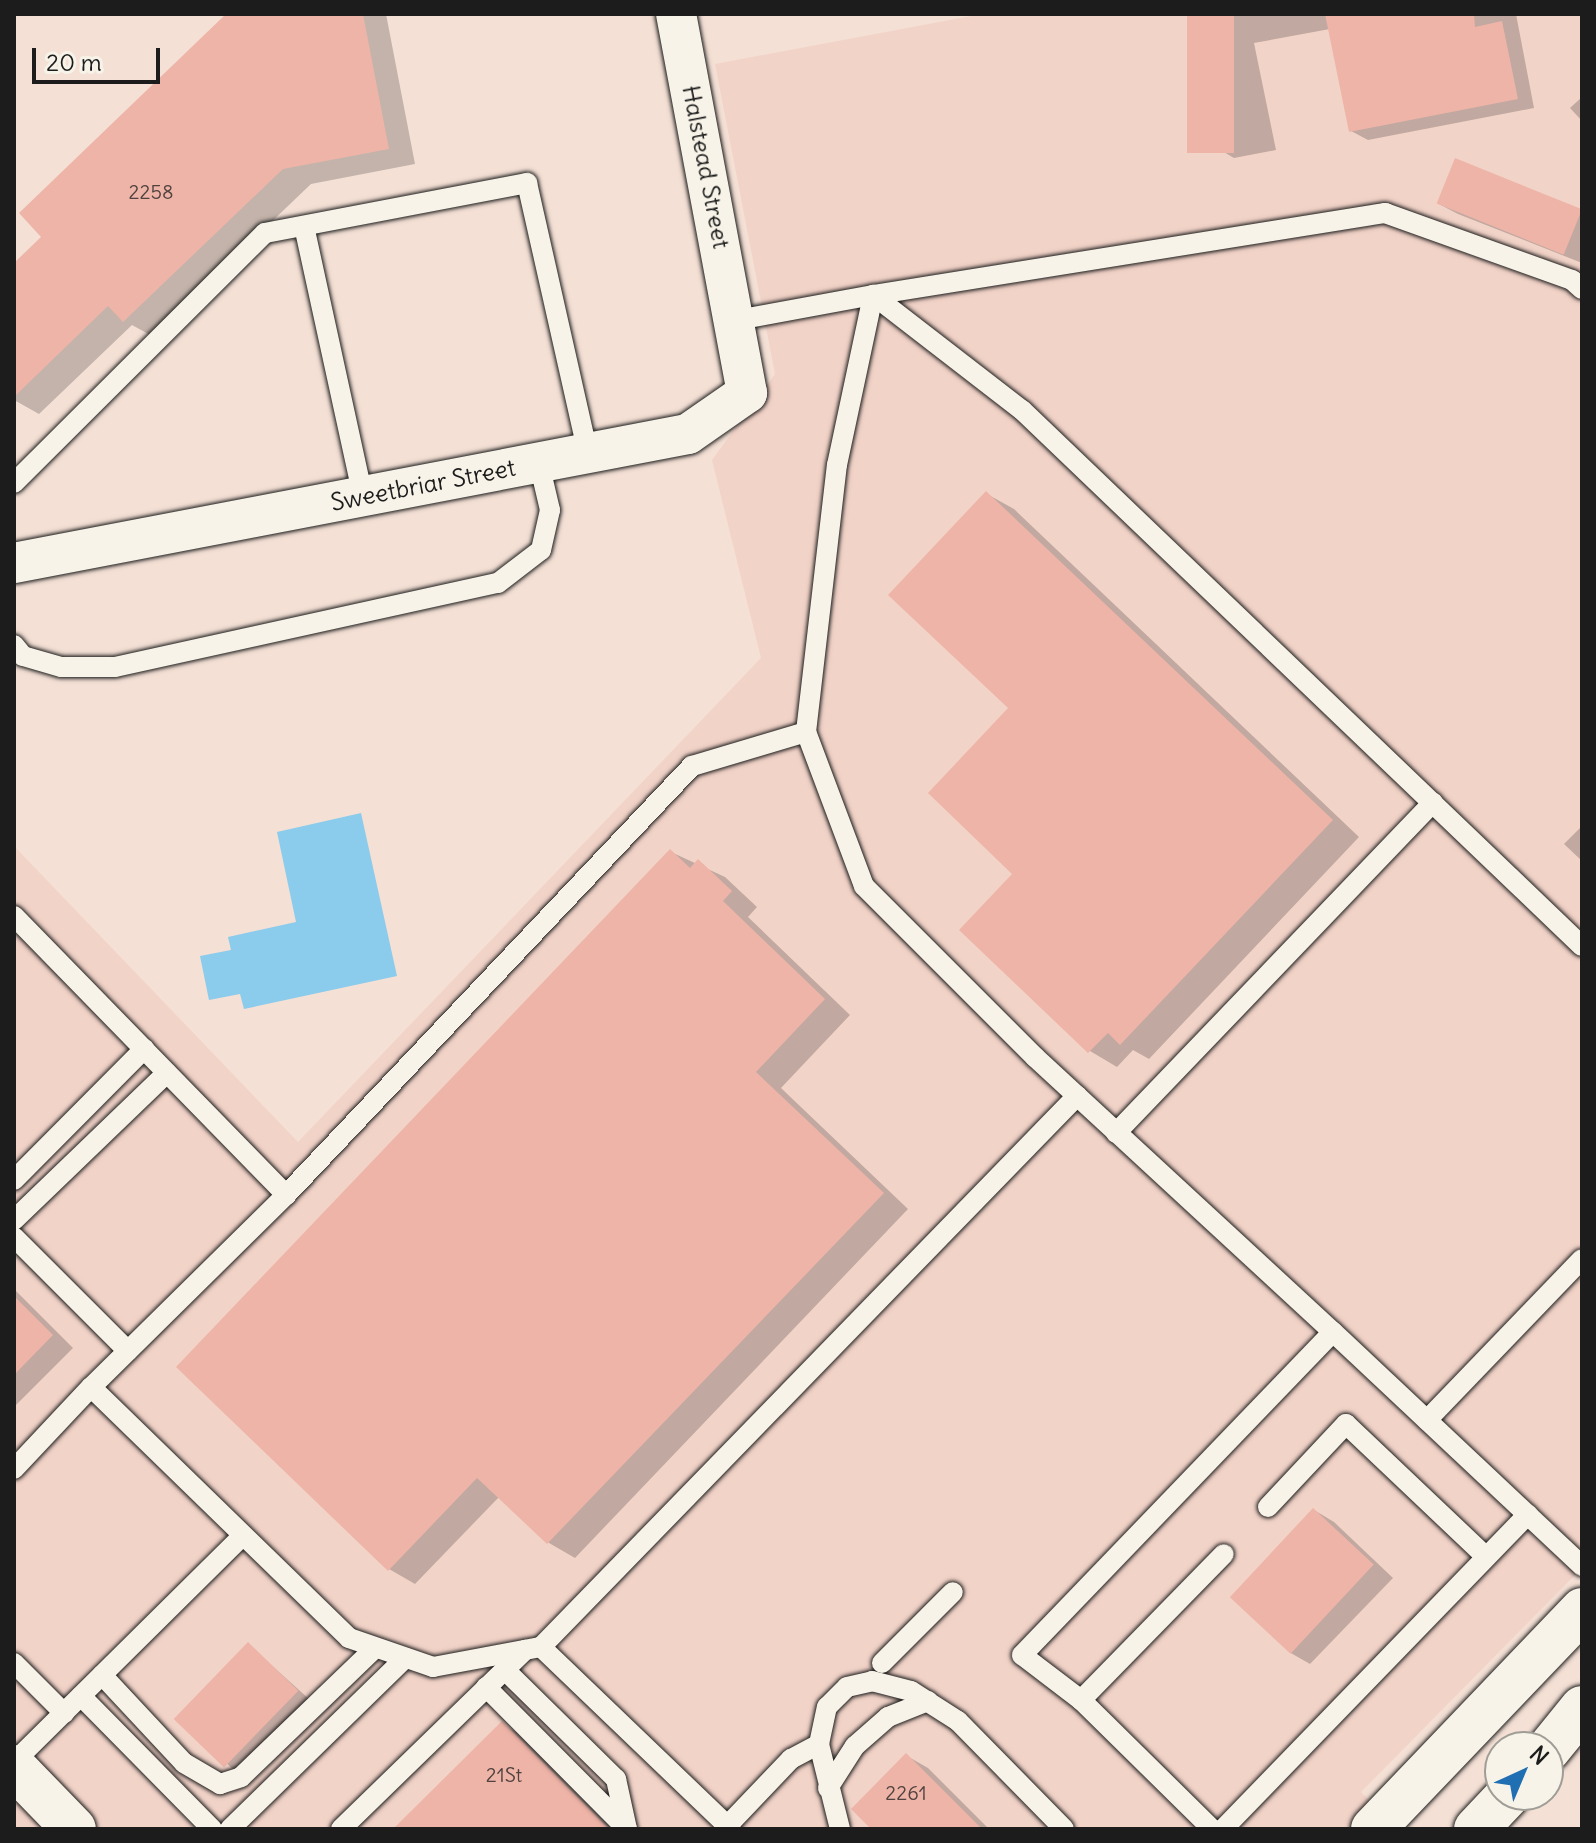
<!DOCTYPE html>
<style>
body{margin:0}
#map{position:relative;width:1596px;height:1843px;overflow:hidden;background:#f4e0d5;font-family:Delius,sans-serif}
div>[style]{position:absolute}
.built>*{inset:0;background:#f2d3c8}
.water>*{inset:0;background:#8bcbec}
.shadow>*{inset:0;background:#0003;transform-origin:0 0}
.building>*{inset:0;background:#eeb4a8;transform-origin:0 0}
.roads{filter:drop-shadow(0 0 2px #1c1c1c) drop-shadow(0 0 2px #1c1c1c)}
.lane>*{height:20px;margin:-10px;padding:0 10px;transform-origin:10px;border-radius:10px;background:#f7f3e8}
.street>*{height:40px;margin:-20px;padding:0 20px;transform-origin:20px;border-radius:20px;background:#f7f3e8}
.secondary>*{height:44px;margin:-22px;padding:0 22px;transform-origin:22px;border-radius:22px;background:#f7f3e8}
span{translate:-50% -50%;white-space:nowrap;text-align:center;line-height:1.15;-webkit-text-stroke:6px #f7f3e8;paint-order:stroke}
.number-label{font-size:20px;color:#50423f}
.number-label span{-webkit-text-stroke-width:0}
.street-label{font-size:24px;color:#1c1c1c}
.frame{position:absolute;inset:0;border:16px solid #1c1c1c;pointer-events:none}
.north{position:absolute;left:1484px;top:1731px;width:80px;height:80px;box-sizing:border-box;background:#f7f3e8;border:2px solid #9f9d96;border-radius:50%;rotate:44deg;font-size:22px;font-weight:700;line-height:32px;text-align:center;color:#1c1c1c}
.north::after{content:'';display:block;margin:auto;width:28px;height:36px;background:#1f6fb2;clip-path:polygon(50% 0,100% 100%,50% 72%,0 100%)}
.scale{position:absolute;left:32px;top:48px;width:128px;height:36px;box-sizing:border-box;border:4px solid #1c1c1c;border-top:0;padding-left:10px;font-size:24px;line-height:28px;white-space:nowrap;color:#1c1c1c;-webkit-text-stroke:6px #f7f3e8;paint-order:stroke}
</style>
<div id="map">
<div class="built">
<div style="clip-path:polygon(982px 14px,1582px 14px,1582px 1568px,1361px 1792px,1397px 1829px,14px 1829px,14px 846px,298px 1142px,761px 658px,712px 460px,775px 374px,715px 64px)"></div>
</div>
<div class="water">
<div style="clip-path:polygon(361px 813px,397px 976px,244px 1009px,240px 994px,209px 1000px,200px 956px,231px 950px,228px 937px,296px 922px,277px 832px)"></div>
</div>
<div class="shadow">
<div style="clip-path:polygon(229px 14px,386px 14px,415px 164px,311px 184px,152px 336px,132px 325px,39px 414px,14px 400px,14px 266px,44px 237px)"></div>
<div style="clip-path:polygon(1189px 14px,1516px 14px,1534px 108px,1368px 140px,1351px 131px,1330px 29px,1254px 43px,1276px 150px,1234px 158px,1217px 148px)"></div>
<div style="clip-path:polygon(1582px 97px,1582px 121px,1570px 108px)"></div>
<div style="clip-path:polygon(1439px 204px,1582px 211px,1582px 263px,1458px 214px)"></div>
<div style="clip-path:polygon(987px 494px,1014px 509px,1359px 837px,1149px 1059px,1133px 1050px,1117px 1067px,1090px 1051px,1015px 874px,1011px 708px)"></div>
<div style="clip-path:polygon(1582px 826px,1582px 861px,1564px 844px)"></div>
<div style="clip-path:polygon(671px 852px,725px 877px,757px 907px,748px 917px,850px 1015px,781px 1088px,908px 1209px,575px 1558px,549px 1543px,499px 1497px,415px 1584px,389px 1569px)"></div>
<div style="clip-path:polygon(14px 1289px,73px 1348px,14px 1407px)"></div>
<div style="clip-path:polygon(1314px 1510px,1334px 1522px,1393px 1578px,1310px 1664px,1289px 1652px)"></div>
<div style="left:248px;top:1644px;width:84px;height:103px;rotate:42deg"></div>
<div style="clip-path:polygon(502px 1724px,523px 1736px,618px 1829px,396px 1829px)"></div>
<div style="clip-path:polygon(907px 1756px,928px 1768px,989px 1829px,874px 1829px)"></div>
</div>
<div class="building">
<div style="clip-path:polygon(226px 14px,363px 14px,389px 149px,283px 169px,123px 322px,108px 306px,14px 397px,14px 263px,41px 237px,19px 213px)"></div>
<div style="left:1187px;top:14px;width:47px;height:139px"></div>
<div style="clip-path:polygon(1325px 14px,1474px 14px,1475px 27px,1502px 21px,1518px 99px,1349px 132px)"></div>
<div style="left:1455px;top:158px;width:137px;height:49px;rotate:22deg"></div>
<div style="clip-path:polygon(986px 491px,1333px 820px,1120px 1045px,1108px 1033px,1088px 1053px,959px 930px,1012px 874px,928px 793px,1008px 708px,888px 595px)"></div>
<div style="clip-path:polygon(670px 849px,690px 868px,698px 859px,732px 891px,723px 901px,825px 999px,756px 1072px,884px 1193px,547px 1544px,477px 1478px,388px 1571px,176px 1367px)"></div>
<div style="clip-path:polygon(14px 1296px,53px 1335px,14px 1375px)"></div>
<div style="left:1313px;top:1508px;width:83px;height:122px;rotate:43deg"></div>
<div style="left:248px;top:1642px;width:70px;height:107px;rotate:44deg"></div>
<div style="clip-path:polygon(502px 1721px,609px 1829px,393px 1829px)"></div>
<div style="clip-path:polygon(906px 1753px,982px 1829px,871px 1829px,851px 1809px)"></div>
</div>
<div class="roads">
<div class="lane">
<div style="left:304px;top:226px;width:277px;rotate:77.7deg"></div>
<div style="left:737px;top:320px;width:138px;rotate:-10.4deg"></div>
<div style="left:873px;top:295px;width:188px;rotate:37.7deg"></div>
<div style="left:1022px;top:410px;width:775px;rotate:43.75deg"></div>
<div style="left:14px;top:483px;width:354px;rotate:-44.9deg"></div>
<div style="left:265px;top:233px;width:267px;rotate:-10.8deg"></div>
<div style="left:527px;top:183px;width:278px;rotate:77.3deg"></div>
<div style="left:14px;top:645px;width:14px;rotate:51deg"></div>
<div style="left:23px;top:656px;width:40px;rotate:16deg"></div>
<div style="left:61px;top:667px;width:54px"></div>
<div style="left:115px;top:667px;width:392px;rotate:-12.4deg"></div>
<div style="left:498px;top:583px;width:54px;rotate:-37.5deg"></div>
<div style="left:541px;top:550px;width:41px;rotate:-77.3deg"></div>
<div style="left:550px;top:510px;width:48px;rotate:-103.2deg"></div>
<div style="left:14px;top:916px;width:390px;rotate:45.7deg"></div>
<div style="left:286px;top:1195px;width:274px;rotate:135.4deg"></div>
<div style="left:91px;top:1387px;width:360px;rotate:44.2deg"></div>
<div style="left:349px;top:1638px;width:89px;rotate:19deg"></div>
<div style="left:433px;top:1667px;width:110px;rotate:-10.5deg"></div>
<div style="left:541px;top:1647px;width:263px;rotate:43.8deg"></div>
<div style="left:1116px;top:1133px;width:458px;rotate:-46.2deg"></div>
<div style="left:14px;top:1180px;width:185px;rotate:-45.2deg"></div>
<div style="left:286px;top:1195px;width:591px;rotate:-46.58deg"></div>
<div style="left:692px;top:766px;width:119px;rotate:-16.6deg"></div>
<div style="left:14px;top:1220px;width:212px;rotate:-43.9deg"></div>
<div style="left:14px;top:1237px;width:161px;rotate:45deg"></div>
<div style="left:1333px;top:1332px;width:405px;rotate:-137.3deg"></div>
<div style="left:1035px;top:1057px;width:242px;rotate:-135deg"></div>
<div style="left:864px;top:886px;width:165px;rotate:-110.6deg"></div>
<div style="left:806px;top:732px;width:269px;rotate:-83.4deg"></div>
<div style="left:837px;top:465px;width:174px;rotate:-78deg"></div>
<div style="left:873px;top:295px;width:519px;rotate:-9.1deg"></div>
<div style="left:1385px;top:213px;width:199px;rotate:19.7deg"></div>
<div style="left:1572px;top:280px;width:13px;rotate:42deg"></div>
<div style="left:1427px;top:1420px;width:223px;rotate:-46.1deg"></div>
<div style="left:14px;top:1469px;width:112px;rotate:-46.8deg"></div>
<div style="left:1268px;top:1507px;width:114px;rotate:-46.8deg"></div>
<div style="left:1346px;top:1424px;width:193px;rotate:43.5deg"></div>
<div style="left:541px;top:1647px;width:769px;rotate:-45.79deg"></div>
<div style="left:14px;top:1663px;width:71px;rotate:45deg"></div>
<div style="left:882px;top:1663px;width:100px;rotate:-45deg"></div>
<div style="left:505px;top:1670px;width:156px;rotate:44.5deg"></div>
<div style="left:616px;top:1779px;width:51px;rotate:77.6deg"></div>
<div style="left:102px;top:1675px;width:120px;rotate:47deg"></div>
<div style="left:184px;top:1763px;width:42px;rotate:30.3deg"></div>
<div style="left:220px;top:1784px;width:22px;rotate:-18deg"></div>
<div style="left:241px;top:1777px;width:186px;rotate:-43.9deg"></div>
<div style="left:486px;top:1687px;width:200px;rotate:45.2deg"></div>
<div style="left:81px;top:1696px;width:187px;rotate:45.4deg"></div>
<div style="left:1081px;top:1700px;width:204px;rotate:-45.6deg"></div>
<div style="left:14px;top:1762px;width:322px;rotate:-44.7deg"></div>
<div style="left:828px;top:1788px;width:50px;rotate:-57.3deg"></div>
<div style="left:855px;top:1746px;width:44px;rotate:-41.3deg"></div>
<div style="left:888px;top:1717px;width:43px;rotate:-21.8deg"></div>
<div style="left:729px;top:1824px;width:90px;rotate:-46.4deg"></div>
<div style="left:791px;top:1759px;width:32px;rotate:-28deg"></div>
<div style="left:230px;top:1829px;width:245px;rotate:-44.3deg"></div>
<div style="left:341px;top:1829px;width:257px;rotate:-44.2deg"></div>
<div style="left:840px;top:1829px;width:88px;rotate:-103.9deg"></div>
<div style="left:819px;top:1744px;width:38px;rotate:-78deg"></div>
<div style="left:827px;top:1707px;width:28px;rotate:-45deg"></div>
<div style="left:847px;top:1687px;width:26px;rotate:-13deg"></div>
<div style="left:872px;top:1681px;width:40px;rotate:14.4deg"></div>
<div style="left:911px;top:1691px;width:56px;rotate:32.6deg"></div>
<div style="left:958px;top:1721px;width:151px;rotate:45.5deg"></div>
<div style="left:1212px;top:1829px;width:184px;rotate:-135.4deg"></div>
<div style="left:1081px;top:1700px;width:74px;rotate:-142.7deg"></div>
<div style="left:1022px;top:1655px;width:448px;rotate:-46.1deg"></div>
<div style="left:1333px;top:1332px;width:342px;rotate:43.2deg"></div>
<div style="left:1223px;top:1829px;width:438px;rotate:-45.9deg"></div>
</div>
<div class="street">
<div style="left:14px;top:563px;width:686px;rotate:-10.84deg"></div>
<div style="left:688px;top:434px;width:72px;rotate:-34.8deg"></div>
<div style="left:747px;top:393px;width:386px;rotate:-100.6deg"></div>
</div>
<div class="secondary">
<div style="left:1548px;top:1750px;width:54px;rotate:-51deg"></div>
<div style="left:14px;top:1767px;width:86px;rotate:45.9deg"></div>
<div style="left:1373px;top:1829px;width:303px;rotate:-46.3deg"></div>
<div style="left:1476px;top:1829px;width:47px;rotate:-46.7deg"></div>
</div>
</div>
<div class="number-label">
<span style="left:151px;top:191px">2258</span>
<span style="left:504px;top:1774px">21St</span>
<span style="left:906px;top:1792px">2261</span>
</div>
<div class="street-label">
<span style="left:706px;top:167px;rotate:79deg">Halstead Street</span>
<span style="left:423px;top:485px;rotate:-11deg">Sweetbriar Street</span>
</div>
<div class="frame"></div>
<div class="north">N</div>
<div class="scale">20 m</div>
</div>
